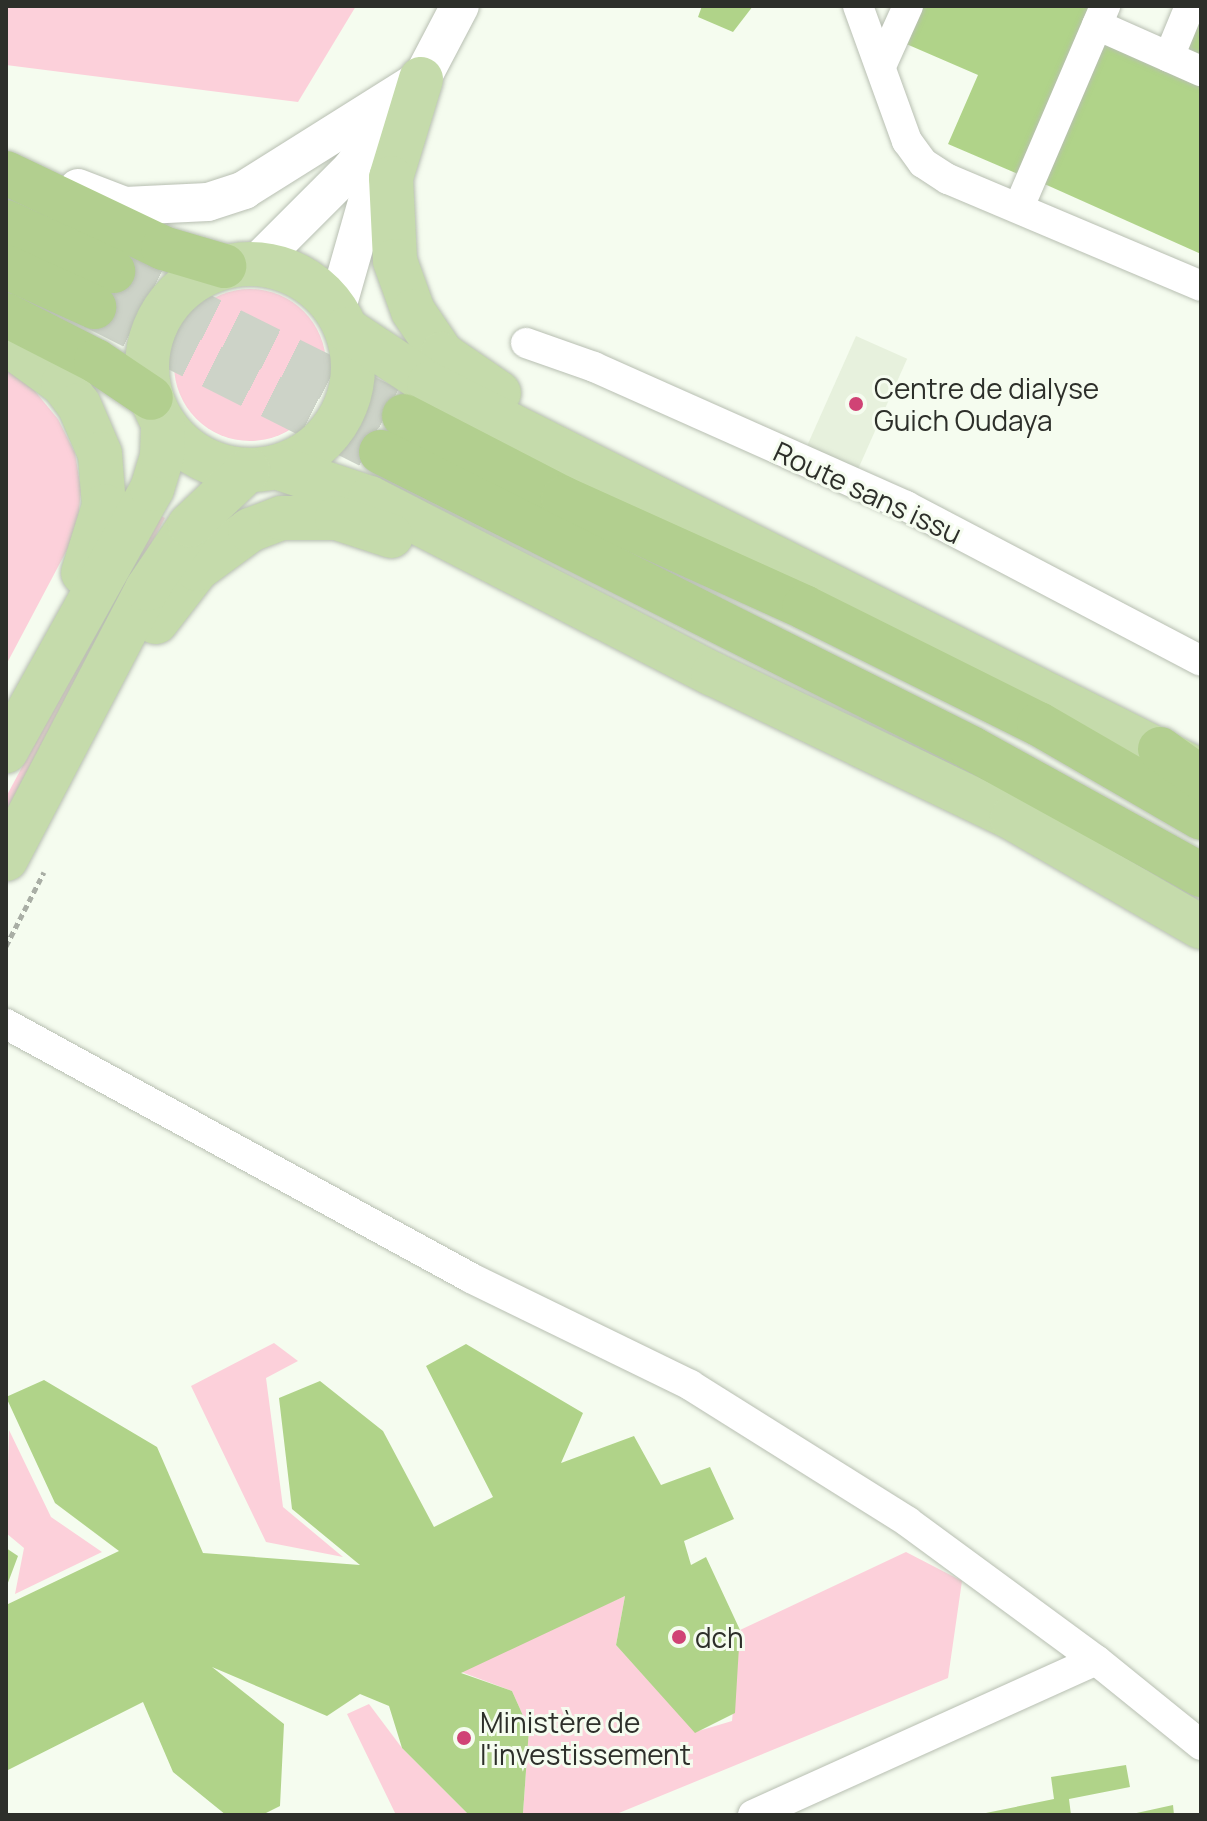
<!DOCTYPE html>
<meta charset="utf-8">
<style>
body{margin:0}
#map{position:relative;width:1207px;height:1821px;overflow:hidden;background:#f5fcef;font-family:Manrope,sans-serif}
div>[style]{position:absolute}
.built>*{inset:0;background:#e7f1dd;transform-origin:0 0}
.green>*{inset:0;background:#fcd0da}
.round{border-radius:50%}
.building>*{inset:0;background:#b0d389}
.trunk-tunnel>*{height:44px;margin-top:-22px;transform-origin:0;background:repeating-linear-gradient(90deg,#cdd3c8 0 44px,transparent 0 66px)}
.path>*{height:5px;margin-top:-2.5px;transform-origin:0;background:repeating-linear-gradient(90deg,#a9aea5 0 6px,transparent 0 10px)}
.roads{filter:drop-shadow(0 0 2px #b8bfb2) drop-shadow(0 0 2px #b8bfb2)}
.minor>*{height:30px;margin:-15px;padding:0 15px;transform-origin:15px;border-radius:15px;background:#fff}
.tertiary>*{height:38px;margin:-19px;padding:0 19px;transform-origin:19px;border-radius:19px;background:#fff}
.primary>*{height:44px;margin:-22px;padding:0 22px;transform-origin:22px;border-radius:22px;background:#c5dbab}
.primary>.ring{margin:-22px;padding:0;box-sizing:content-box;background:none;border:44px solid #c5dbab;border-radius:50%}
.trunk>*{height:44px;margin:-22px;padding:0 22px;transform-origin:22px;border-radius:22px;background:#b2cf8f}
.dots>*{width:22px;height:22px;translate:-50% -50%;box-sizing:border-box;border:4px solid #f5fcef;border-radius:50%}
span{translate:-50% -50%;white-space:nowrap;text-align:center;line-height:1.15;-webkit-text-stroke:6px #f5fcef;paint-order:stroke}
.poi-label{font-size:28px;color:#2d2f2a}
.left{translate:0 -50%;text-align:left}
.street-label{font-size:28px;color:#2d2f2a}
.frame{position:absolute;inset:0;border:8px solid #2d2f2a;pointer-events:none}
</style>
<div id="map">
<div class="built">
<div style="left:856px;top:336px;width:56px;height:123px;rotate:24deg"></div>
</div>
<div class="green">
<div style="clip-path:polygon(6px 6px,356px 6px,298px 102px,6px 65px)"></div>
<div class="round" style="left:174px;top:289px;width:152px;height:152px"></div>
<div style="clip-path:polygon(6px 369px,34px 390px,58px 419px,75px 453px,81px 490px,77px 531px,6px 665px)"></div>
<div style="clip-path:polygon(157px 514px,165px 518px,6px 812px,6px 797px)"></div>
<div style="clip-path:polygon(274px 1343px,298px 1361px,266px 1378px,283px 1507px,343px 1557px,266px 1542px,191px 1386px)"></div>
<div style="clip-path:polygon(9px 1430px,51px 1517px,102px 1552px,15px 1594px,24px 1548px,6px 1533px)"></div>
<div style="clip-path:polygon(906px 1552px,962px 1581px,948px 1678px,614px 1815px,519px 1815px,523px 1813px,529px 1729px,512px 1691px,456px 1670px,625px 1596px,616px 1645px,695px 1732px,732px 1721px,740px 1630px)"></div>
<div style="clip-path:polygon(369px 1704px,402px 1748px,469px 1815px,396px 1815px,347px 1714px)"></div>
</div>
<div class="building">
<div style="clip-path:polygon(702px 6px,753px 6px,733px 32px,698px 17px)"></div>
<div style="clip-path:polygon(920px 6px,1091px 6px,1018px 174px,948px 144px,978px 75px,904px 43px)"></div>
<div style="clip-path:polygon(1201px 12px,1201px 59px,1184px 52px)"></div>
<div style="clip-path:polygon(1104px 38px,1201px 82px,1201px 254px,1040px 182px)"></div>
<div style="clip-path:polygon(466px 1344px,583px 1413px,561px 1463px,634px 1436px,661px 1485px,710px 1467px,734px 1519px,684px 1541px,691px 1565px,706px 1557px,740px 1630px,735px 1713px,695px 1733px,616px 1645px,625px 1596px,461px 1673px,512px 1691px,529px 1729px,523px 1813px,519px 1815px,469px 1815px,402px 1748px,389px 1706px,360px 1694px,327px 1716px,212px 1667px,284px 1724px,280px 1806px,262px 1815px,226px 1815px,173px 1772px,143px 1702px,6px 1771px,6px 1605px,119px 1551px,55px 1503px,6px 1397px,44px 1380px,157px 1447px,203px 1553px,360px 1565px,292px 1509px,279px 1398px,320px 1381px,383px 1431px,434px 1527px,493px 1497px,426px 1366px)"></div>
<div style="clip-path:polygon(6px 1548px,18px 1556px,6px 1588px)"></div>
<div style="clip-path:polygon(1126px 1765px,1130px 1787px,1069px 1799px,1071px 1815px,976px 1815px,1054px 1799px,1051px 1777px)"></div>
<div style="clip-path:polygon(1173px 1805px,1174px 1815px,1132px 1815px,1132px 1814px)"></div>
</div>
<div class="trunk-tunnel">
<div style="left:113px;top:271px;width:325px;rotate:26.5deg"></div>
<div style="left:94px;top:307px;width:322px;rotate:26.8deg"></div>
</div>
<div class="path">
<div style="left:6px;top:946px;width:83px;rotate:-62.8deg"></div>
</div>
<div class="roads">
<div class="minor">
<div style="left:858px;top:6px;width:144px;rotate:70.1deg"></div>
<div style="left:907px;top:141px;width:27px;rotate:54deg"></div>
<div style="left:923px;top:163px;width:30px;rotate:33deg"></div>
<div style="left:948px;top:179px;width:275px;rotate:22.9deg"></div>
<div style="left:1097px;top:25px;width:114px;rotate:23.9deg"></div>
<div style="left:1169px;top:57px;width:55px;rotate:-67.6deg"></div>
<div style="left:881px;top:66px;width:66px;rotate:-65.8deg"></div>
<div style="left:1019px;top:207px;width:219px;rotate:-66.8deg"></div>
<div style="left:526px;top:343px;width:72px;rotate:19.4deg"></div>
<div style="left:594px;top:367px;width:342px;rotate:24deg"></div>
<div style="left:906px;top:506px;width:333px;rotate:27.7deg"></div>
<div style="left:6px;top:1024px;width:530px;rotate:28.64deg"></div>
<div style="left:471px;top:1278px;width:244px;rotate:26deg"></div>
<div style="left:690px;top:1385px;width:257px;rotate:32.1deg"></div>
<div style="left:908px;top:1522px;width:233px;rotate:36.3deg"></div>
<div style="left:1096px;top:1660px;width:135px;rotate:39deg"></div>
<div style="left:753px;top:1815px;width:376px;rotate:-24.3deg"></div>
</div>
<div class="tertiary">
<div style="left:78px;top:188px;width:50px;rotate:21deg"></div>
<div style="left:125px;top:206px;width:83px;rotate:-2.8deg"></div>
<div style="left:208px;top:202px;width:38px;rotate:-18deg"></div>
<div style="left:244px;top:190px;width:209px;rotate:-32.1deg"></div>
<div style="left:257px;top:263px;width:133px;rotate:-45deg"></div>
<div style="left:351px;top:169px;width:47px;rotate:-51.9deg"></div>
<div style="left:336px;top:311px;width:157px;rotate:-74.1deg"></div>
<div style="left:379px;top:160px;width:174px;rotate:-62.3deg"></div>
</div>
<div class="primary">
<div style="left:421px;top:79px;width:103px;rotate:106.9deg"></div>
<div style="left:391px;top:178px;width:83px;rotate:87.2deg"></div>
<div style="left:395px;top:261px;width:53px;rotate:70.2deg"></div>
<div style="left:413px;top:311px;width:52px;rotate:56deg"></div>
<div style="left:442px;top:354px;width:69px;rotate:34.4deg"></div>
<div class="ring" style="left:147px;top:264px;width:162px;height:162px"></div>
<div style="left:346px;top:329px;width:100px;rotate:33.5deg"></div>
<div style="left:429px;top:384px;width:854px;rotate:26.66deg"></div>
<div style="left:6px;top:343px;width:70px;rotate:35.7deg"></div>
<div style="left:63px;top:384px;width:26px;rotate:53deg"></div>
<div style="left:79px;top:405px;width:53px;rotate:66.8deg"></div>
<div style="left:100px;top:454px;width:52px;rotate:85.6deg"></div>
<div style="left:104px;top:506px;width:70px;rotate:107.4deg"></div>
<div style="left:276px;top:467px;width:99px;rotate:18.3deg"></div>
<div style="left:370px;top:498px;width:386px;rotate:27.2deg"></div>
<div style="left:713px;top:674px;width:332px;rotate:25.7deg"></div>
<div style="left:1012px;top:818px;width:218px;rotate:30deg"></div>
<div style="left:156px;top:622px;width:67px;rotate:-52.3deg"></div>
<div style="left:197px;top:569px;width:66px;rotate:-36.3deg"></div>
<div style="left:250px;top:530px;width:33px;rotate:-21deg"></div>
<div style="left:281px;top:518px;width:56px"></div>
<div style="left:337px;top:518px;width:57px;rotate:18.4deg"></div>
<div style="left:6px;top:751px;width:300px;rotate:-60.9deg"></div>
<div style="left:152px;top:489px;width:34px;rotate:-73deg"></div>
<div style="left:162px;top:456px;width:31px;rotate:-88deg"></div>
<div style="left:6px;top:859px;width:305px;rotate:-62.4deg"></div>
<div style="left:147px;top:589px;width:77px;rotate:-56.1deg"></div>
<div style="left:190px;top:525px;width:80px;rotate:-43.5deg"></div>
</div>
<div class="trunk">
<div style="left:6px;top:173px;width:174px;rotate:25.5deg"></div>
<div style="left:163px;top:248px;width:64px;rotate:16.4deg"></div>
<div style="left:6px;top:222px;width:118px;rotate:24.6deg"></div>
<div style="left:6px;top:267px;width:97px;rotate:24.4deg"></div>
<div style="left:6px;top:315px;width:101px;rotate:27.1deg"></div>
<div style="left:96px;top:361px;width:66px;rotate:33.9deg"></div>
<div style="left:404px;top:416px;width:179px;rotate:27.3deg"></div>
<div style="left:563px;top:498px;width:265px;rotate:24.3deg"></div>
<div style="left:804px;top:607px;width:263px;rotate:26.5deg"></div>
<div style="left:1039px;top:724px;width:187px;rotate:30.1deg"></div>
<div style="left:381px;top:452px;width:660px;rotate:26.64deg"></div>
<div style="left:971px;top:748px;width:263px;rotate:28.9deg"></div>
<div style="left:1160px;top:749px;width:50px;rotate:35.3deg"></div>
</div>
</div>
<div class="dots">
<div style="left:856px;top:404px;background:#d04375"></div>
<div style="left:679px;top:1637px;background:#d04375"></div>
<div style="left:464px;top:1738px;background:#d04375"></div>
</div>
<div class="poi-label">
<span class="left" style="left:874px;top:404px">Centre de dialyse<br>Guich Oudaya</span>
<span class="left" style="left:695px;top:1637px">dch</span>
<span class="left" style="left:480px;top:1738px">Ministère de<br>l'investissement</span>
</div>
<div class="street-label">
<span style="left:868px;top:492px;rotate:25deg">Route sans issu</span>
</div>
<div class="frame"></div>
</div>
